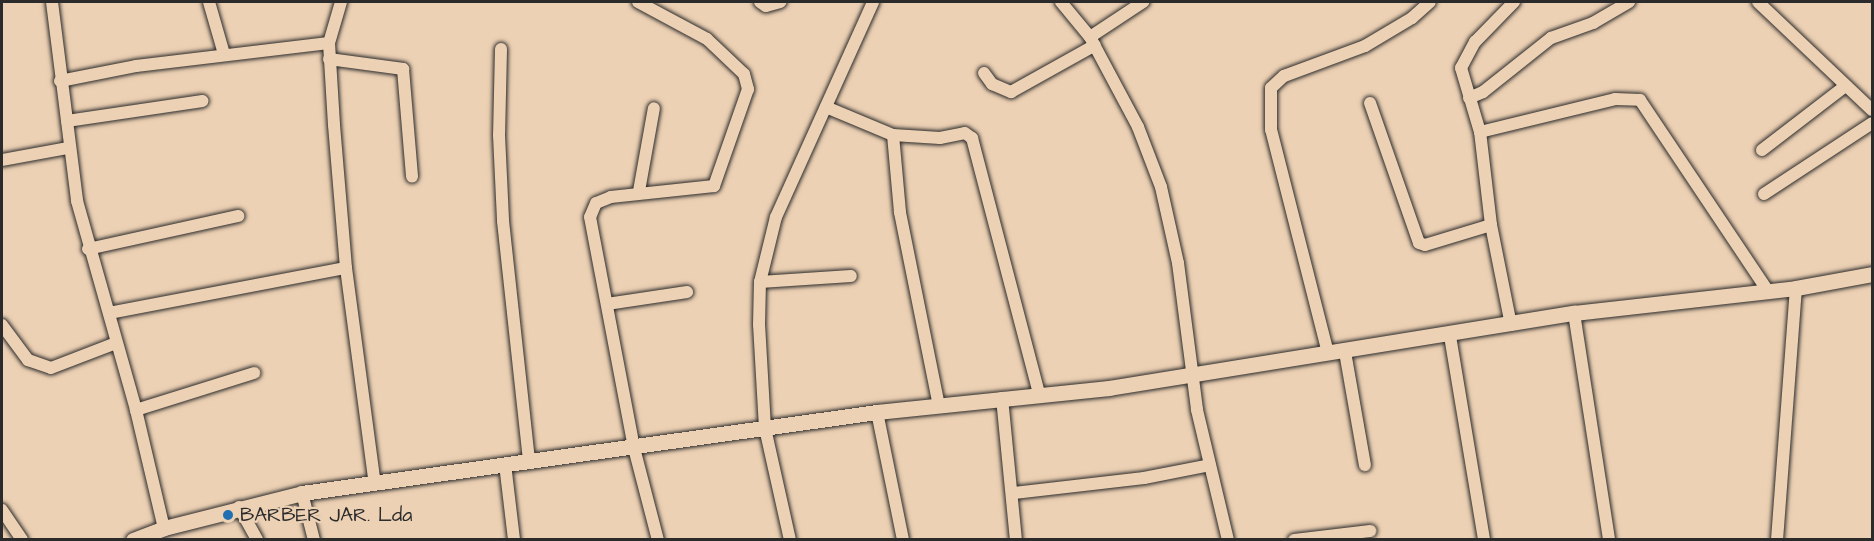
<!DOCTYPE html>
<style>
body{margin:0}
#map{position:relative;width:1874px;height:541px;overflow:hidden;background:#edd1b4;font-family:"Architects Daughter",sans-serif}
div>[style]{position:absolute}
.roads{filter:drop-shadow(0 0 2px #2b2b2b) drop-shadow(0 0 2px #2b2b2b)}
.minor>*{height:12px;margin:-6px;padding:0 6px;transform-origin:6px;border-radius:6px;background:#edd1b4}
.tertiary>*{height:15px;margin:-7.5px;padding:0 7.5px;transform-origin:7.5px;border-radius:7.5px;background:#edd1b4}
.dots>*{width:16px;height:16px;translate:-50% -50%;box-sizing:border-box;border:3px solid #edd1b4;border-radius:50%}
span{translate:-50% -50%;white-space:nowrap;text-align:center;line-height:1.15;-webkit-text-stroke:4.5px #edd1b4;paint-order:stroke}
.poi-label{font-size:20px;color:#2b2b2b}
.left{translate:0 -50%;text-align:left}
.frame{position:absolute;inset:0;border:3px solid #2b2b2b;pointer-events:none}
</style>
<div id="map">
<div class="roads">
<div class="minor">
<div style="left:52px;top:2px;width:201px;rotate:82.8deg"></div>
<div style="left:77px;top:201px;width:217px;rotate:74.2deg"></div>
<div style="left:136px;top:410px;width:121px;rotate:76.7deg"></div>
<div style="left:209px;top:2px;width:54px;rotate:73.9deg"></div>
<div style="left:341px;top:2px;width:43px;rotate:106.3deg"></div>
<div style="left:329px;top:43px;width:82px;rotate:86.5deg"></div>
<div style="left:334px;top:125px;width:144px;rotate:85.2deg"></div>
<div style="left:346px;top:268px;width:218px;rotate:82.4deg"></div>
<div style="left:638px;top:2px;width:78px;rotate:28.2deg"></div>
<div style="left:707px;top:39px;width:51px;rotate:43.4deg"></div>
<div style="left:744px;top:74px;width:16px;rotate:75deg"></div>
<div style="left:748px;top:89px;width:103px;rotate:109.3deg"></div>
<div style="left:714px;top:186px;width:104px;rotate:173.9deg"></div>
<div style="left:611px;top:197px;width:16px;rotate:158deg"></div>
<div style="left:596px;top:203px;width:15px;rotate:113deg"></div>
<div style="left:590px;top:217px;width:235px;rotate:79.2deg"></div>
<div style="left:634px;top:448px;width:95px;rotate:75.4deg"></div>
<div style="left:760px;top:2px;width:7px;rotate:34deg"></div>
<div style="left:766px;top:6px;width:15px;rotate:-16deg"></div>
<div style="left:1061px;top:2px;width:45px;rotate:50.4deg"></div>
<div style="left:1090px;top:37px;width:102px;rotate:61.9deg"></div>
<div style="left:1138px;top:127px;width:64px;rotate:69deg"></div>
<div style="left:1161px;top:187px;width:78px;rotate:77.4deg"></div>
<div style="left:1178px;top:263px;width:148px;rotate:82.6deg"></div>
<div style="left:1197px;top:410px;width:134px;rotate:76.6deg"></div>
<div style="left:1758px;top:2px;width:157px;rotate:43.5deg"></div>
<div style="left:1090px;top:37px;width:64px;rotate:-33.4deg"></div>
<div style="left:501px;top:49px;width:86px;rotate:91.3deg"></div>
<div style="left:499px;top:135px;width:86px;rotate:87.3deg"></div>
<div style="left:503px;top:221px;width:240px;rotate:83.8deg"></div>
<div style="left:329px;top:59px;width:75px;rotate:7.7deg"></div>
<div style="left:403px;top:69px;width:108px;rotate:85.2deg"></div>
<div style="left:984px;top:73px;width:14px;rotate:54deg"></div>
<div style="left:992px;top:84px;width:21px;rotate:23deg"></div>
<div style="left:1011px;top:92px;width:96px;rotate:-29.2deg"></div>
<div style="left:60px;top:81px;width:77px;rotate:-11.2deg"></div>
<div style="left:136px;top:66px;width:194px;rotate:-6.8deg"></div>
<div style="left:1469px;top:98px;width:15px;rotate:-23deg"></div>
<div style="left:1483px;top:92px;width:87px;rotate:-38.5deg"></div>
<div style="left:1551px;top:38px;width:45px;rotate:-19.7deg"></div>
<div style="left:1593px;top:23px;width:42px;rotate:-30.3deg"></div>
<div style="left:1370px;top:103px;width:148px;rotate:70.7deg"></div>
<div style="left:1419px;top:243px;width:6px;rotate:18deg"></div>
<div style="left:1425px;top:245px;width:69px;rotate:-16.9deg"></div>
<div style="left:826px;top:107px;width:73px;rotate:22.7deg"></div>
<div style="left:67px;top:121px;width:137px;rotate:-8.4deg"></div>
<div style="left:1480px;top:132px;width:139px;rotate:-13.7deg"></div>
<div style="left:1615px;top:99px;width:25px;rotate:2deg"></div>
<div style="left:1640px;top:100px;width:230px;rotate:56.2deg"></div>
<div style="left:1762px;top:150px;width:103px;rotate:-37.5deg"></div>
<div style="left:2px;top:160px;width:67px;rotate:-10.3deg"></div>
<div style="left:639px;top:191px;width:84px;rotate:-79.8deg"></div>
<div style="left:1764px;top:194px;width:129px;rotate:-33.3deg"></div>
<div style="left:88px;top:249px;width:154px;rotate:-12.4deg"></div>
<div style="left:760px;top:282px;width:91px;rotate:-3.8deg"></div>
<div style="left:607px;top:304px;width:81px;rotate:-8.5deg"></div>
<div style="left:109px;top:313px;width:241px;rotate:-10.8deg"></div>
<div style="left:1574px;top:313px;width:230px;rotate:81.2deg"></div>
<div style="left:2px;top:325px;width:44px;rotate:53.4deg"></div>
<div style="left:28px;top:360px;width:24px;rotate:19deg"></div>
<div style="left:51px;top:368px;width:70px;rotate:-21deg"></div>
<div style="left:1511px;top:325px;width:102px;rotate:-101.3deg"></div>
<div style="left:1491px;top:225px;width:94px;rotate:-96.7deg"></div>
<div style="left:1480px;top:132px;width:67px;rotate:-106.5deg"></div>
<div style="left:1461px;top:68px;width:30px;rotate:-62deg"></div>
<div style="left:1475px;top:42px;width:56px;rotate:-45.7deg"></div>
<div style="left:1450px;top:336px;width:207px;rotate:80.5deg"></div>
<div style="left:1345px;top:352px;width:115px;rotate:80deg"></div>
<div style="left:1328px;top:353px;width:230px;rotate:-104.3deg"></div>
<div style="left:1271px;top:130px;width:42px;rotate:-90deg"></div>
<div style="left:1271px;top:88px;width:18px;rotate:-43deg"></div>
<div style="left:1284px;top:76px;width:86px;rotate:-20.3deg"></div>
<div style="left:1365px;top:46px;width:55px;rotate:-30.8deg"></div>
<div style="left:1412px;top:18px;width:24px;rotate:-42deg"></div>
<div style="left:1002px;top:398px;width:143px;rotate:84.4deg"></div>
<div style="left:939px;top:406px;width:198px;rotate:-101.4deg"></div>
<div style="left:900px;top:212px;width:77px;rotate:-95.2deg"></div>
<div style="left:893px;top:135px;width:47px;rotate:3.7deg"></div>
<div style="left:940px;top:138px;width:25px;rotate:-11deg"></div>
<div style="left:965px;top:133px;width:9px;rotate:36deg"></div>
<div style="left:972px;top:138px;width:264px;rotate:75.3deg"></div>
<div style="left:136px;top:410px;width:124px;rotate:-17.4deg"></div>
<div style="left:877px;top:412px;width:131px;rotate:78.5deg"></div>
<div style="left:505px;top:464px;width:77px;rotate:83.2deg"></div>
<div style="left:302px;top:493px;width:49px;rotate:75.7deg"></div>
<div style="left:1014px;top:493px;width:131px;rotate:-6.6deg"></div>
<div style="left:1144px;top:478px;width:67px;rotate:-11.1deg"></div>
<div style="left:239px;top:507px;width:38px;rotate:61deg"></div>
<div style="left:2px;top:510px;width:36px;rotate:56deg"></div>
<div style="left:790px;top:540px;width:115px;rotate:-102.6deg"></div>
<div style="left:765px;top:428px;width:103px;rotate:-93.3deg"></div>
<div style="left:759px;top:325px;width:43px;rotate:-88.7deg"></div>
<div style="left:760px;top:282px;width:67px;rotate:-76.2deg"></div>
<div style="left:776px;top:217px;width:236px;rotate:-65.7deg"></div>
<div style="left:1294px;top:540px;width:77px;rotate:-6.8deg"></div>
<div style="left:1777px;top:540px;width:253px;rotate:-85.7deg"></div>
</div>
<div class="tertiary">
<div style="left:133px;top:540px;width:33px;rotate:-21deg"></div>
<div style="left:164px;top:528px;width:142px;rotate:-14.2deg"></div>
<div style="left:302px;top:493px;width:581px;rotate:-8.02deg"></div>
<div style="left:877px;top:412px;width:233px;rotate:-5.9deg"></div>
<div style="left:1109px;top:388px;width:471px;rotate:-9.2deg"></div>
<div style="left:1574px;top:313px;width:223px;rotate:-6.4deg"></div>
<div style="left:1796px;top:288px;width:77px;rotate:-10.4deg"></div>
</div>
</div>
<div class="dots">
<div style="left:228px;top:515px;background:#1f6fb2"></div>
</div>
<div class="poi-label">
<span class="left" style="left:240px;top:515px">BARBER JAR. Lda</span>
</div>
<div class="frame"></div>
</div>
